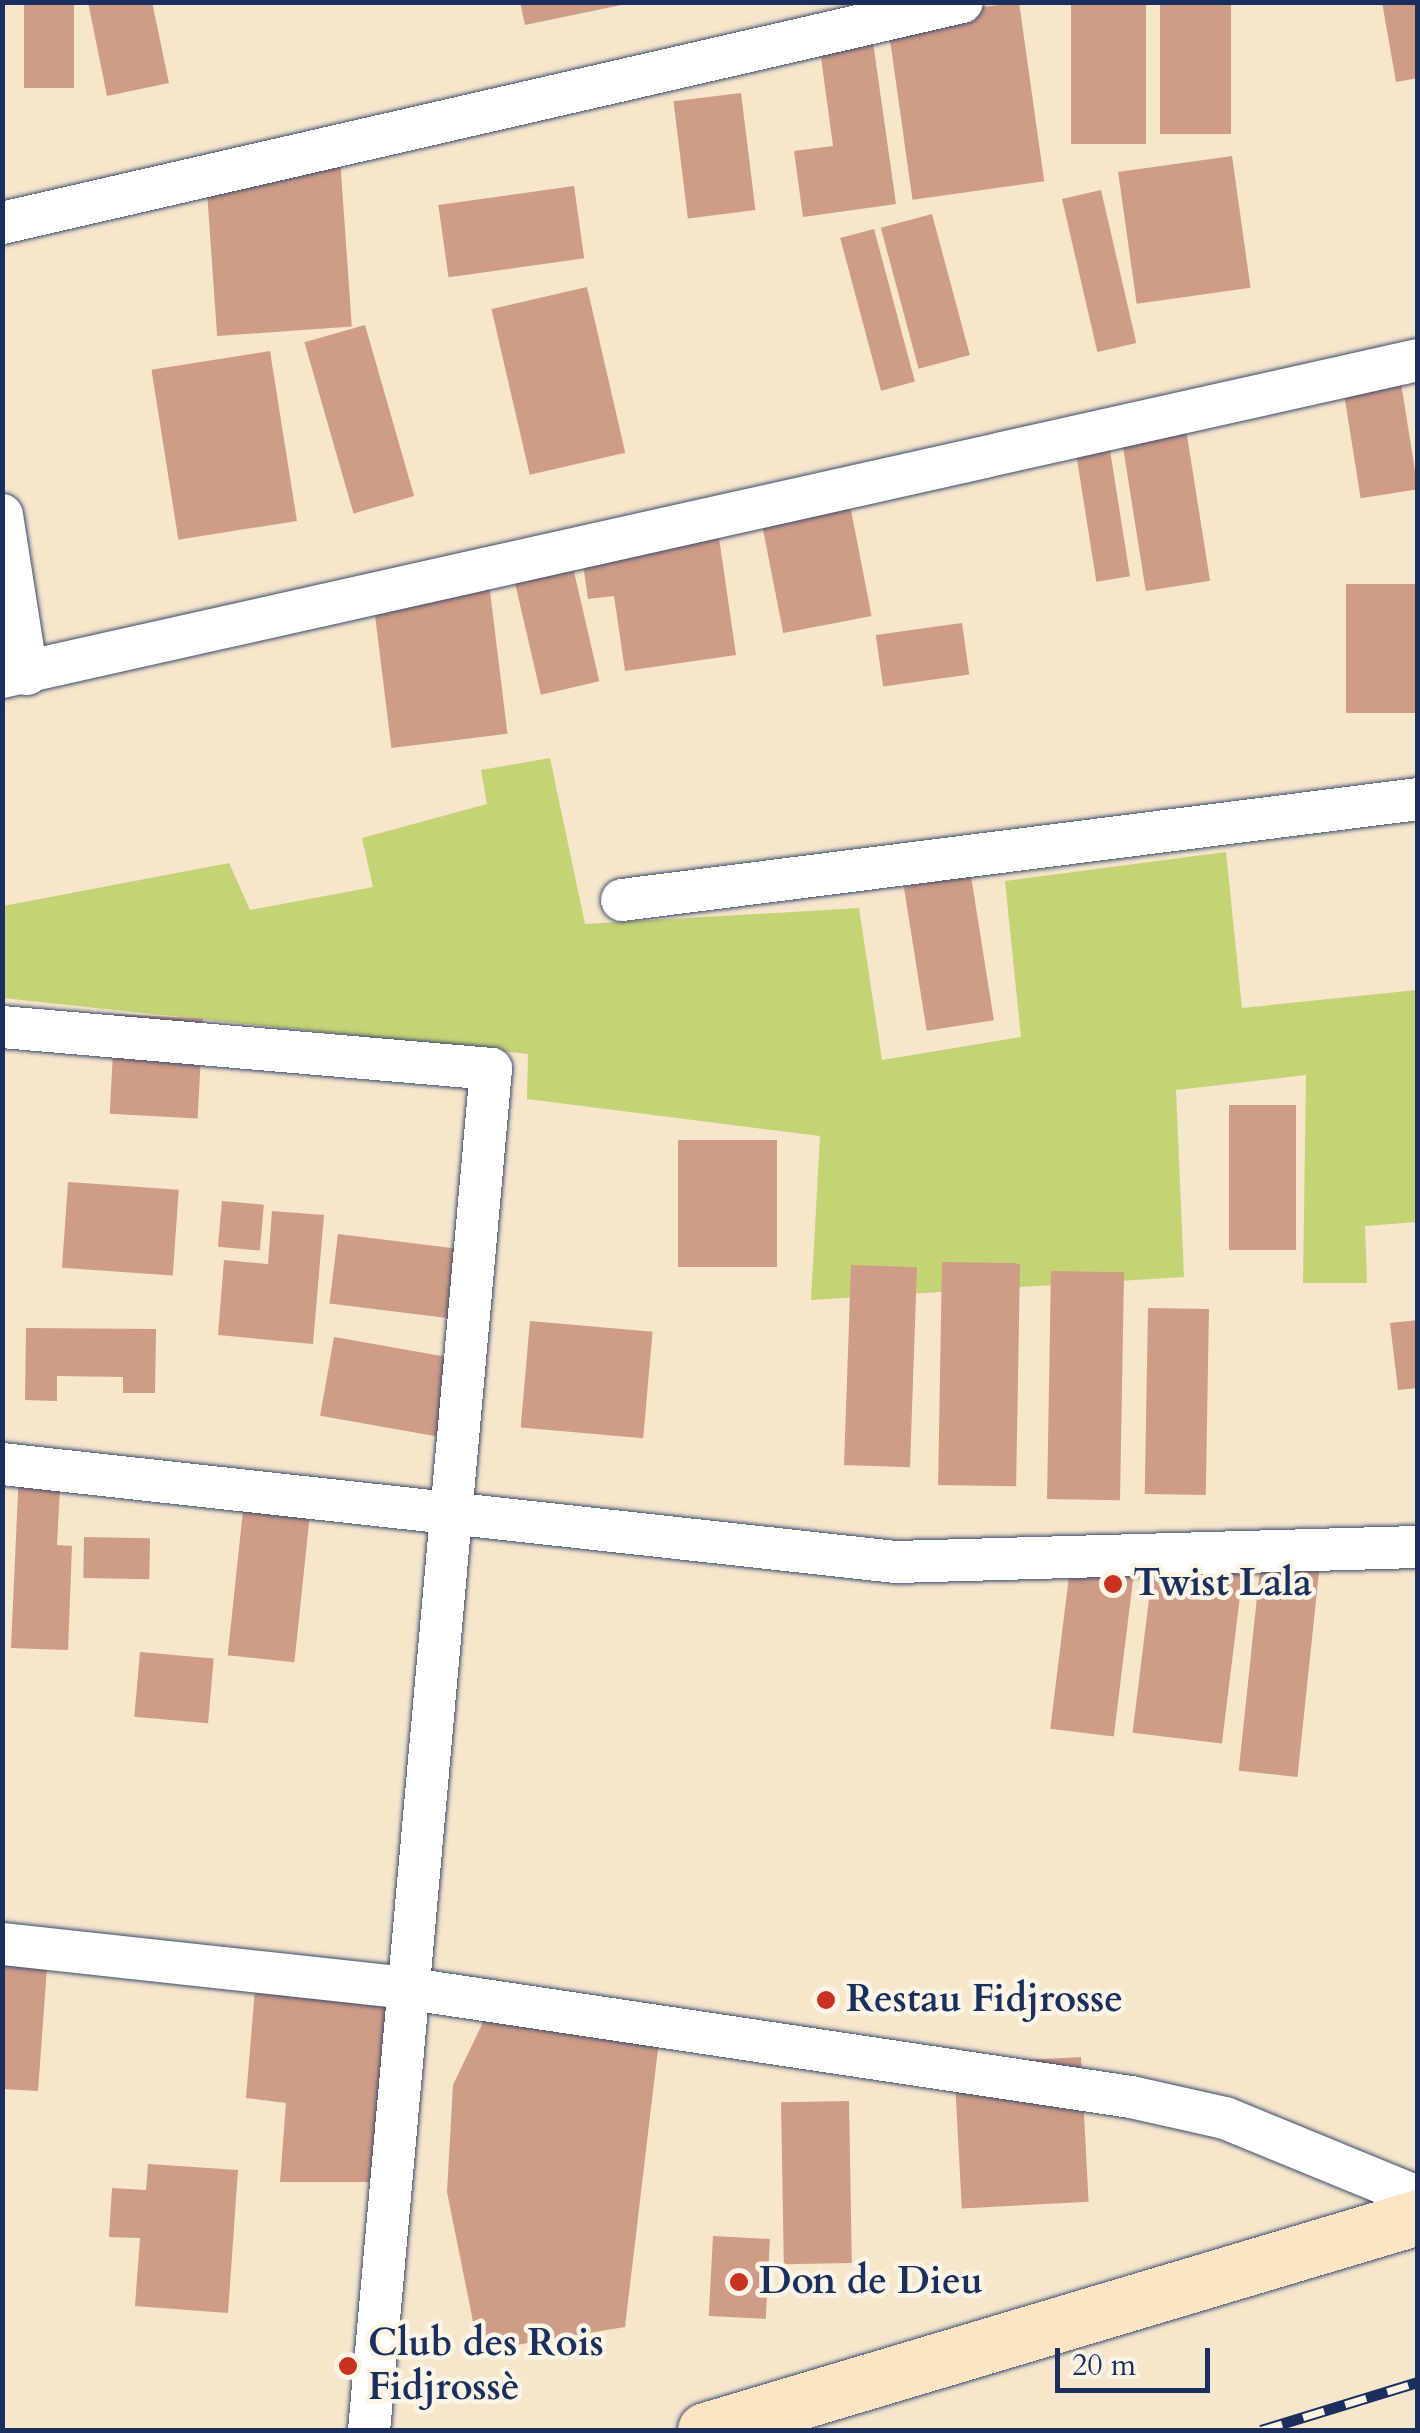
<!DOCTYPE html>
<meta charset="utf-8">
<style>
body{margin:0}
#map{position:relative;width:1420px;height:2433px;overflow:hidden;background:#f5e6cc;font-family:Cardo,serif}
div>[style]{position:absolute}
.green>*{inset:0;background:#c4d375}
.building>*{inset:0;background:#ce9c87;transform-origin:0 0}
.roads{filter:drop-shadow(0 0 2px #3c4a6e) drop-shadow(0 0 2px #3c4a6e)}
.minor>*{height:42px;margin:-21px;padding:0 21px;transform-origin:21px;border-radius:21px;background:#fff}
.secondary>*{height:55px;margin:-27.5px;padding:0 27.5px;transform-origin:27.5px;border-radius:27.5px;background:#fde5c4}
.rail>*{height:11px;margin-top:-5.5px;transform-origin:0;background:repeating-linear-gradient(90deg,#fcf5e5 0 22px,#1b2f5e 0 44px);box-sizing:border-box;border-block:2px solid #1b2f5e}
.dots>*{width:28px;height:28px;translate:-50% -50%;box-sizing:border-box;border:5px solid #fcf5e5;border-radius:50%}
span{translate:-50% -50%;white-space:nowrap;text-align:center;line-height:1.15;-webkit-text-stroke:9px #fcf5e5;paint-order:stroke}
.poi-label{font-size:38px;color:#1b2f5e;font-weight:700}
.left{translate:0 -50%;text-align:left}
.frame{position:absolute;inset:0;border:5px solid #1b2f5e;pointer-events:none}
.scale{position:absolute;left:1055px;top:2348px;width:155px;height:45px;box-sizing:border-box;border:5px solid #1b2f5e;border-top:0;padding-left:12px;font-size:30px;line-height:35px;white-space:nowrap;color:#1b2f5e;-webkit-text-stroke:8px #fcf5e5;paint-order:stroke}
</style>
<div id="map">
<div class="green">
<div style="clip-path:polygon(550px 758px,585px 924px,859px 908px,882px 1060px,1021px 1037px,1005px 881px,1226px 852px,1242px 1008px,1417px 990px,1417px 1222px,1365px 1226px,1367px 1283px,1303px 1283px,1306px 1075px,1176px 1090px,1184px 1277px,811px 1300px,820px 1136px,527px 1099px,528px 1054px,3px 998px,3px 906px,229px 863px,250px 910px,373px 887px,362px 838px,487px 804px,481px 770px)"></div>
</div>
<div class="building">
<div style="left:24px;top:2px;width:50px;height:86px"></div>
<div style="clip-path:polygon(88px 2px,152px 2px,169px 83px,107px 96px)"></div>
<div style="clip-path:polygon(520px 2px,625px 2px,626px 4px,525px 25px)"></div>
<div style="left:1019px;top:2px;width:181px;height:133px;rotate:82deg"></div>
<div style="left:1071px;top:2px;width:75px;height:142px"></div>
<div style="left:1160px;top:2px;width:71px;height:132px"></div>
<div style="clip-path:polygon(1382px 2px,1418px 2px,1418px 78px,1396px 82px)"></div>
<div style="clip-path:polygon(870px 21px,896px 204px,803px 217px,794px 151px,833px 146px,817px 28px)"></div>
<div style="left:741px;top:93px;width:118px;height:68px;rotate:83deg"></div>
<div style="left:1232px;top:156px;width:133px;height:115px;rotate:82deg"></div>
<div style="left:340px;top:158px;width:169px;height:135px;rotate:86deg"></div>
<div style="left:574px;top:186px;width:73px;height:137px;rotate:82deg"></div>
<div style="left:1101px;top:190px;width:157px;height:40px;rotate:77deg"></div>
<div style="left:932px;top:214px;width:146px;height:53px;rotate:75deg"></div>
<div style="left:874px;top:229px;width:158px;height:35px;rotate:75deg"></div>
<div style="left:587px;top:287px;width:170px;height:98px;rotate:77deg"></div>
<div style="left:365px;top:325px;width:178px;height:63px;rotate:74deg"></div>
<div style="left:270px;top:351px;width:172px;height:120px;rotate:81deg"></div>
<div style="left:1396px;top:351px;width:140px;height:58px;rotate:81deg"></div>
<div style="left:1182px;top:404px;width:179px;height:65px;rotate:81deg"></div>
<div style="left:1109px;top:444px;width:134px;height:34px;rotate:81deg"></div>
<div style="left:850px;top:505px;width:113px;height:90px;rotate:79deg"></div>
<div style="clip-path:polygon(717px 524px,736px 655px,625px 671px,614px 596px,588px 599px,580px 543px)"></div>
<div style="left:566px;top:537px;width:148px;height:60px;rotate:77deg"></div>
<div style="left:487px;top:567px;width:168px;height:117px;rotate:83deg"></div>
<div style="left:1418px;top:584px;width:129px;height:72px;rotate:90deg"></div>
<div style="left:962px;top:623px;width:52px;height:87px;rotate:82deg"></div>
<div style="left:971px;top:876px;width:146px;height:68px;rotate:81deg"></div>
<div style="left:115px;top:1014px;width:88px;height:100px;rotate:3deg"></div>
<div style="left:1229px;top:1105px;width:67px;height:145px"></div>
<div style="left:777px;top:1140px;width:127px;height:99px;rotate:90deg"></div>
<div style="left:68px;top:1182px;width:111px;height:86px;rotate:4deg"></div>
<div style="left:222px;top:1201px;width:42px;height:46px;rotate:5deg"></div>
<div style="clip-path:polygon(272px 1211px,324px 1215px,313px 1344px,218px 1335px,224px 1260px,268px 1264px)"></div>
<div style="left:338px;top:1234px;width:141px;height:70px;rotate:7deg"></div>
<div style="left:942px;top:1262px;width:78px;height:223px;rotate:1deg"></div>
<div style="left:851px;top:1265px;width:66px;height:200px;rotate:2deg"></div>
<div style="left:1051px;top:1271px;width:73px;height:228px;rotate:1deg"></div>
<div style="left:1148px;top:1308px;width:61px;height:186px;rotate:1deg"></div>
<div style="clip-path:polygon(1418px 1320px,1418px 1388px,1398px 1390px,1390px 1323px)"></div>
<div style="left:530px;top:1321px;width:123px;height:107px;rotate:5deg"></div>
<div style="clip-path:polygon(26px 1328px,156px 1329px,155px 1393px,123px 1393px,123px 1377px,57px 1376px,57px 1401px,25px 1400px)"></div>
<div style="left:334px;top:1337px;width:135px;height:80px;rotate:10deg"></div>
<div style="clip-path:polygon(20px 1449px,62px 1451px,57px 1545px,72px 1546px,68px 1650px,11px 1648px)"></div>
<div style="left:243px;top:1510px;width:67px;height:146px;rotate:6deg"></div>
<div style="left:84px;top:1537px;width:66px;height:41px;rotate:1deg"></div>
<div style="left:1155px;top:1550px;width:90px;height:184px;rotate:7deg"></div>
<div style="left:1261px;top:1559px;width:59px;height:213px;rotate:6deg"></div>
<div style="left:1070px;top:1568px;width:64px;height:162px;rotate:7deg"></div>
<div style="left:140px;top:1652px;width:74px;height:65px;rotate:5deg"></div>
<div style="clip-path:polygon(2px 1937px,49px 1940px,38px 2091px,2px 2089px)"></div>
<div style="clip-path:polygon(257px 1965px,389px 1971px,397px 2182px,280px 2182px,286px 2103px,246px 2098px)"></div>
<div style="clip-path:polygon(486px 2016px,660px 2032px,625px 2327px,479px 2351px,447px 2192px,453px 2085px)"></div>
<div style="left:1081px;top:2057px;width:145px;height:127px;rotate:87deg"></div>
<div style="left:849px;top:2101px;width:162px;height:68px;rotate:89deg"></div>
<div style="clip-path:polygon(148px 2164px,238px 2170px,228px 2313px,135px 2306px,140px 2238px,109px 2237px,112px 2188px,146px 2190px)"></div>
<div style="left:713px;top:2236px;width:57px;height:80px;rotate:3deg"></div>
</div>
<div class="roads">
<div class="minor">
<div style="left:2px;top:223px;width:985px;rotate:-12.96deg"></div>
<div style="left:2px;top:515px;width:161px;rotate:81.1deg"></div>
<div style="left:2px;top:677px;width:1451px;rotate:-12.62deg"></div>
<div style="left:622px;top:900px;width:802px;rotate:-7.23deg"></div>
<div style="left:2px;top:1027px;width:491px;rotate:4.9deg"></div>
<div style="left:491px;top:1069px;width:1366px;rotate:95.12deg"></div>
<div style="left:2px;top:1464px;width:899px;rotate:6.26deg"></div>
<div style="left:896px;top:1562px;width:522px;rotate:-1.65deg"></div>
<div style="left:2px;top:1944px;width:404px;rotate:6.2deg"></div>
<div style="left:404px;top:1988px;width:735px;rotate:8.53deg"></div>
<div style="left:1131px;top:2097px;width:96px;rotate:12.6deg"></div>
<div style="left:1225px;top:2118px;width:209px;rotate:22.3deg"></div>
</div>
<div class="secondary">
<div style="left:705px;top:2430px;width:744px;rotate:-16.63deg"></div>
</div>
</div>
<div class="rail">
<div style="left:1261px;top:2430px;width:164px;rotate:-17deg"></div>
</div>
<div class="dots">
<div style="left:1113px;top:1584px;background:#c8321e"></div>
<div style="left:826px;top:2000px;background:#c8321e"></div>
<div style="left:739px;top:2282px;background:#c8321e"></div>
<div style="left:348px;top:2366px;background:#c8321e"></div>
</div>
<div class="poi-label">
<span class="left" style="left:1133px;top:1584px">Twist Lala</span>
<span class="left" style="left:846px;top:2000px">Restau Fidjrosse</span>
<span class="left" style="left:759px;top:2282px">Don de Dieu</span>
<span class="left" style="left:368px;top:2366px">Club des Rois<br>Fidjrossè</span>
</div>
<div class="frame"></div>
<div class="scale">20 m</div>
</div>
